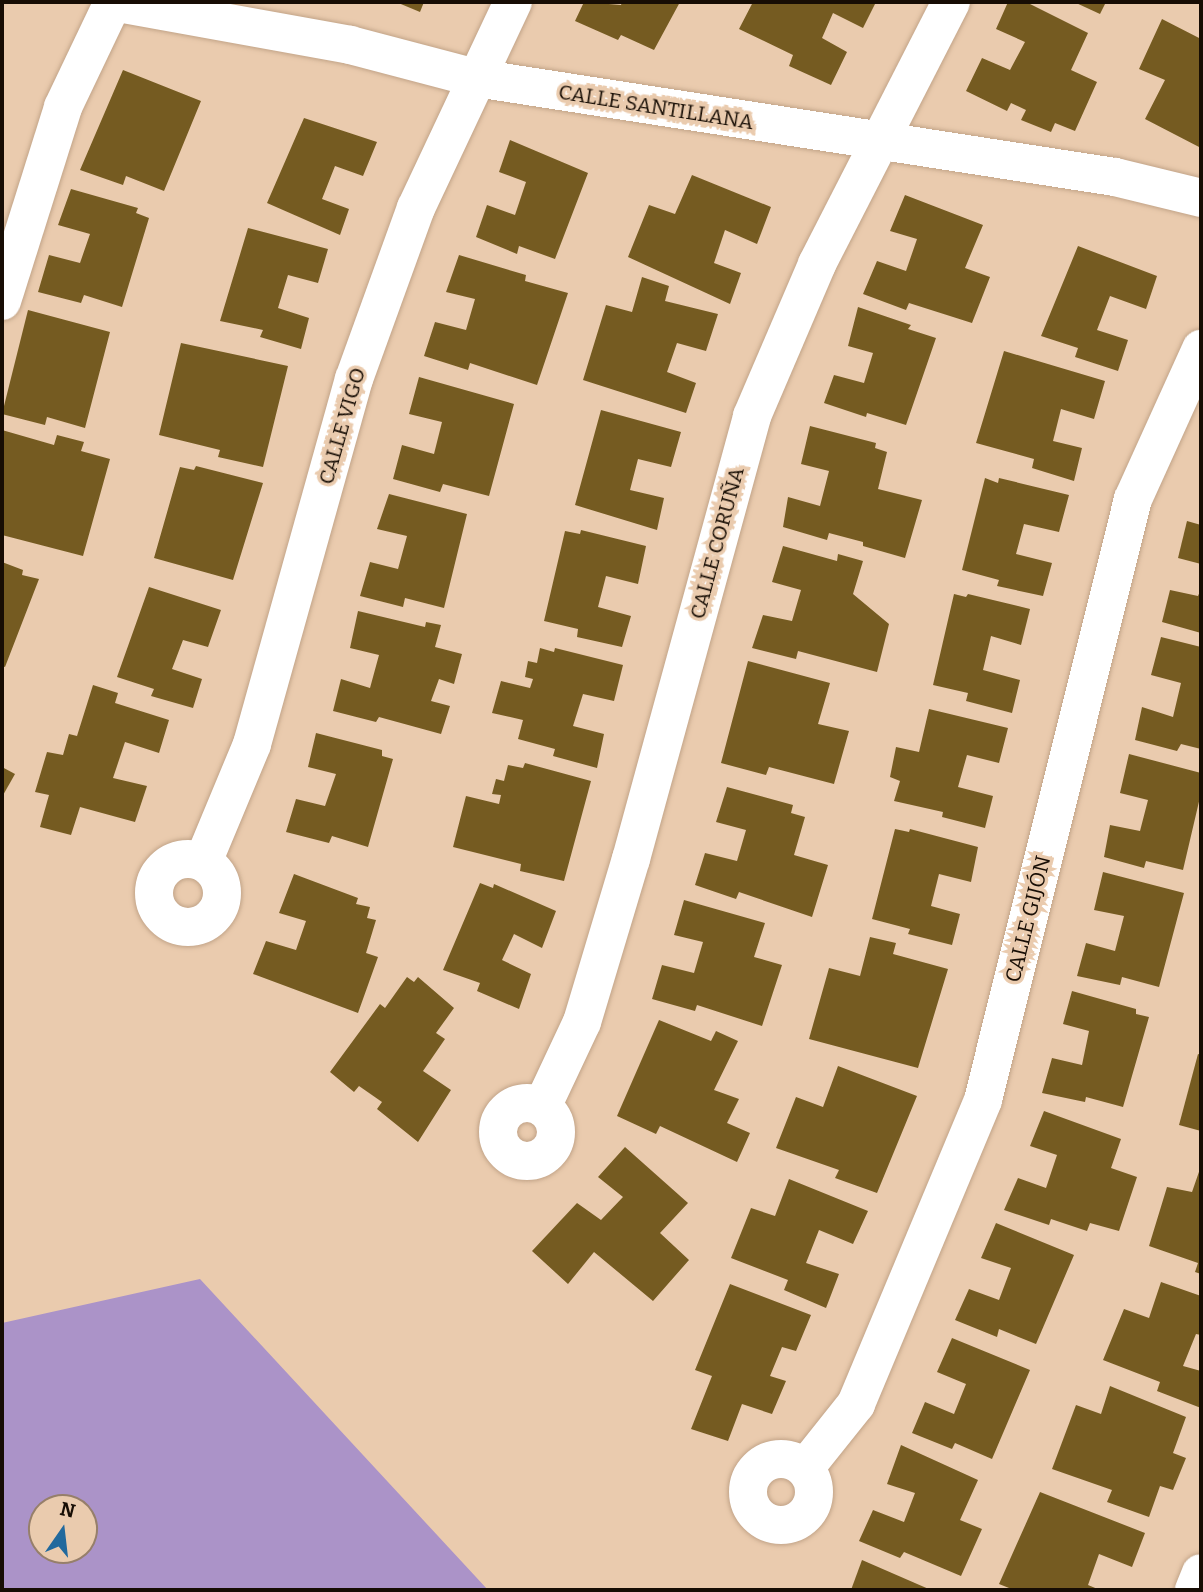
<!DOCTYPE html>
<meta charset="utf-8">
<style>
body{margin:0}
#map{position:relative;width:1203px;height:1592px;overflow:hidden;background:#eacbae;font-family:Bitter,serif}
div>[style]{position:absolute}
.green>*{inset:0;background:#ab93c8}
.building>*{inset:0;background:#755b21}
.roads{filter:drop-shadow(0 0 2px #c2a488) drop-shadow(0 0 2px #c2a488)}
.street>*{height:38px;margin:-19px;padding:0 19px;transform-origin:19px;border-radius:19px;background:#fff}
.street>.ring{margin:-19px;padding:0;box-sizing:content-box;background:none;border:38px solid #fff;border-radius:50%}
span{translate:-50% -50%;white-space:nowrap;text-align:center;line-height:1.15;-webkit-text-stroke:7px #eacbae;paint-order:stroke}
.street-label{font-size:21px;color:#170d04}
.frame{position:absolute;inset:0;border:4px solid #170d04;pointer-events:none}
.north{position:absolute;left:28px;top:1494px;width:70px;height:70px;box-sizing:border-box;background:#eacbae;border:2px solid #967f6a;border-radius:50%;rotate:14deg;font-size:19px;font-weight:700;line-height:28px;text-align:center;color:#170d04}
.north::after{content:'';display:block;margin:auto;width:24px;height:32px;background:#21699d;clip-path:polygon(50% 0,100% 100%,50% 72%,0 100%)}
</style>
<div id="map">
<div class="green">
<div style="clip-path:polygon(evenodd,200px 1279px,488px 1590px,2px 1590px,2px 1323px,200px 1279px,42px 1508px,84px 1508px,84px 1550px,42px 1550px,42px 1508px)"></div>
</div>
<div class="building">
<div style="clip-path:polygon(396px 2px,424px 2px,420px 12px)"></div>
<div style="clip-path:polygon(584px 2px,621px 5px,622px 2px,680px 2px,654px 50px,621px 35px,618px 40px,575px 21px)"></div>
<div style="clip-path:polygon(753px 2px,876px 2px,863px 28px,833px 13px,822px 38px,847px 52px,831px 85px,789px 66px,793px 55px,739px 29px)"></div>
<div style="clip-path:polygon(1008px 2px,1026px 2px,1088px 33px,1071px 70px,1097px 82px,1075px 131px,1055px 123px,1051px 132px,1021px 120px,1026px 110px,1011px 103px,1007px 111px,966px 91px,982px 58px,1010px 70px,1025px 42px,996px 29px)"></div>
<div style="clip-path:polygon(1074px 2px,1106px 2px,1100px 14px)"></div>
<div style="clip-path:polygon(1162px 19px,1201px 39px,1201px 148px,1145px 119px,1165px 80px,1139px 69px)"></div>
<div style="clip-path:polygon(123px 70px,201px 101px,164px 191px,126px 176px,123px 185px,80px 170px)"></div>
<div style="clip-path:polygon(304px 118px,377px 142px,363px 176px,335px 166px,322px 199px,349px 209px,340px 235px,267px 203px)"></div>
<div style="clip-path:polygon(510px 140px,588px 173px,555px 259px,519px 246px,517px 254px,476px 237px,487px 205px,515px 215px,526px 182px,499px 172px)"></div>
<div style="clip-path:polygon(692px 175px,771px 207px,757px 244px,725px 230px,714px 263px,741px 273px,730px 304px,628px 257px,649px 205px,675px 214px)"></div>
<div style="clip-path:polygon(71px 189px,138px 208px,136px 213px,149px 218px,122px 307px,84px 295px,81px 303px,38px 292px,49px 255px,80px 263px,90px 234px,58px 225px)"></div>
<div style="clip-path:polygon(905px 195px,983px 225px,965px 268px,990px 277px,972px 323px,909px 303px,906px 310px,863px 294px,877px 261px,906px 271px,917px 239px,890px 231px)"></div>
<div style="clip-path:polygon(248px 228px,328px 249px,318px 283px,288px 275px,278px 308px,309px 318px,301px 349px,260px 337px,263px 330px,220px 321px)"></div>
<div style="clip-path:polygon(1078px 246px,1157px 276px,1146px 309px,1110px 296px,1097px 330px,1128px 340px,1118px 371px,1075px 357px,1078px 348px,1041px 336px)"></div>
<div style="clip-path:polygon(459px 255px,526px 275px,525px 281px,568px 293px,537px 385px,470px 363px,468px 370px,424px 356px,435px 322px,466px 330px,475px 299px,446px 292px)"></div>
<div style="clip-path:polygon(642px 277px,669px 286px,665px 301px,718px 314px,706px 351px,677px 343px,667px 372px,696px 383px,686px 413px,583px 380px,606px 305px,632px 312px)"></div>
<div style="clip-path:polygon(858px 307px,911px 325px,908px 329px,936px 338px,906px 425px,867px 413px,866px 417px,824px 403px,834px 375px,864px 383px,873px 353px,848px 346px)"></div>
<div style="clip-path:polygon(28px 310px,110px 332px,85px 428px,47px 417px,45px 425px,2px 414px)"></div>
<div style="clip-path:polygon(181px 343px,288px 366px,263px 467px,218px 457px,220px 450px,159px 435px)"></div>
<div style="clip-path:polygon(1004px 351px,1105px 381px,1094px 419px,1061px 409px,1053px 441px,1082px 448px,1074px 481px,1032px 468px,1034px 459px,976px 443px)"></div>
<div style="clip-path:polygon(419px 377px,514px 404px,489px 496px,443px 484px,440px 492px,393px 479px,402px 445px,434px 454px,442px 422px,409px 414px)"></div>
<div style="clip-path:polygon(601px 410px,681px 432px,671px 467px,638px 459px,630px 490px,664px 498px,657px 530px,575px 505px)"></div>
<div style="clip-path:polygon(810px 426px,876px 443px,875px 448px,887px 452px,878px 489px,922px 500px,905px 558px,863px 546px,863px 542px,829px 533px,827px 540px,783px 527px,788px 497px,820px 506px,829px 471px,801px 464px)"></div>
<div style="clip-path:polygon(2px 430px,54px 445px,57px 435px,84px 442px,81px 451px,110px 459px,83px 556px,2px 535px)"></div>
<div style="clip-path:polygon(196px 466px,263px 483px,233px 580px,154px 558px,180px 467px,194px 470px)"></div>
<div style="clip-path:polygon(985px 478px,998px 483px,999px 478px,1069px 495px,1059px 532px,1024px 524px,1016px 554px,1052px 563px,1043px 596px,997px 586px,999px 580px,962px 570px)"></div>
<div style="clip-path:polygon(389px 494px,467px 514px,444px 608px,405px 598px,403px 607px,360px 596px,370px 562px,398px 569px,407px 536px,377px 529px)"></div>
<div style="clip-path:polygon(1187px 521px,1201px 525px,1201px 564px,1178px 558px)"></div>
<div style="clip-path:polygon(581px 530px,646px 546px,638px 584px,606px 576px,598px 607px,631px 616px,622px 647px,577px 637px,578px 629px,544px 621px,565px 531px,580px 534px)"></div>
<div style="clip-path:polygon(783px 546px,837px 561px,838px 554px,863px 561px,853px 594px,889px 624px,877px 672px,798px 651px,796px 659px,752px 648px,763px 615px,792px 621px,801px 590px,772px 582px)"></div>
<div style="clip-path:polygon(2px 562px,23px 570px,22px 575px,39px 579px,5px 667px,2px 666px)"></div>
<div style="clip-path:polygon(149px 587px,221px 610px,208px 647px,183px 640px,172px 669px,202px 679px,193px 708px,151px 696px,154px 689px,117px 677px)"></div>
<div style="clip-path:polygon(1201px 589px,1201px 633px,1162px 622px,1170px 590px,1198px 596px)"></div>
<div style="clip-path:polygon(954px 594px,966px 597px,968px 594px,1030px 609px,1021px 645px,991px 636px,983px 670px,1020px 680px,1012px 713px,966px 701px,968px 693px,933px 685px)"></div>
<div style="clip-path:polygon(358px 611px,425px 627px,426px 622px,441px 625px,435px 647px,462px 654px,454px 684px,439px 679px,431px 701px,450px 706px,441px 734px,379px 717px,376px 722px,333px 711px,341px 679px,370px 688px,379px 655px,350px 648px)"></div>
<div style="clip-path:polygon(1161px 637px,1201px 647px,1201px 749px,1181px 744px,1177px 751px,1135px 740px,1142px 707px,1173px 717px,1181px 683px,1151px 675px)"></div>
<div style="clip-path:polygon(540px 648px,554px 652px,555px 648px,623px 665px,614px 701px,583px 694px,573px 726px,604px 734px,597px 768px,553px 756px,555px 749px,518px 739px,523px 720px,492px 713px,501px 681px,530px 688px,533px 679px,525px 677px,528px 661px,537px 663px)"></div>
<div style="clip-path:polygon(748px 661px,830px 683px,818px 724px,849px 731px,834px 784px,769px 767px,766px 775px,721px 763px)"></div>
<div style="clip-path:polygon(93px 685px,118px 693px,115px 703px,169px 720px,159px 753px,125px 742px,113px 778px,147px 786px,135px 822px,80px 807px,71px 835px,40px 827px,49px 795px,35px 792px,47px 752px,63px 755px,69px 734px,77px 736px)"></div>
<div style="clip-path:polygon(929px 709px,1008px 728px,999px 763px,967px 755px,958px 787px,993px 796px,985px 828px,942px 817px,943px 812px,894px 801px,900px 781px,890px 777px,896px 747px,919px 752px)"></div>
<div style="clip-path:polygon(316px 733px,382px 750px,382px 756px,393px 759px,368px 847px,332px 836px,329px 843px,286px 832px,296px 799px,325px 806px,336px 774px,308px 767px)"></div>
<div style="clip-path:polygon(1129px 754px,1201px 773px,1201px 793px,1183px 870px,1146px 861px,1144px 868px,1104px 857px,1110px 825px,1140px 831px,1148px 800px,1120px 793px)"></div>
<div style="clip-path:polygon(525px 763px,591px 781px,564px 881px,520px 871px,521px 864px,453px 847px,466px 796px,499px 804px,501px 795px,492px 794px,496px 779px,504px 781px,508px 765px,523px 768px)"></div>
<div style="clip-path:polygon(2px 767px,15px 774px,2px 797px)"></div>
<div style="clip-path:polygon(727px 787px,793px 805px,791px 813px,805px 817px,794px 855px,828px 865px,812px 917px,739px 892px,736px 899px,695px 885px,705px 853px,737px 861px,746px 830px,716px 822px)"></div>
<div style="clip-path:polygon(895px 829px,909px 832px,910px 829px,978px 847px,971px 882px,939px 874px,931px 906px,960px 914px,952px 945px,908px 934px,910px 929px,872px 919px)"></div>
<div style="clip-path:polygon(1103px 872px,1184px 893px,1159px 987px,1122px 977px,1120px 985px,1077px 976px,1086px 943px,1115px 951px,1124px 916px,1094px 910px)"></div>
<div style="clip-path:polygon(294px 874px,358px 898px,356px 904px,370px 907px,367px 918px,376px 920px,366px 953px,378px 957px,358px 1013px,253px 974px,266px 941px,296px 950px,306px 921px,279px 913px)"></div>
<div style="clip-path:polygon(480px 883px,493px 888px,494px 884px,556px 911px,542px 948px,514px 934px,502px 960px,531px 974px,519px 1009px,477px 991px,480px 983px,443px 970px)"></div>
<div style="clip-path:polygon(684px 900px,765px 923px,754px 957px,782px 965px,762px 1026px,697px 1005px,695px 1011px,652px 999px,662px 965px,694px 973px,703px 942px,674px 935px)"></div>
<div style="clip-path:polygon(870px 937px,896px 943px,893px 954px,948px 969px,918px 1068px,809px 1039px,829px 968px,860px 976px)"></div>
<div style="clip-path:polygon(407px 977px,414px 982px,418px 977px,454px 1008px,436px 1033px,445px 1039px,423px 1071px,451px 1090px,418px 1142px,377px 1109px,382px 1102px,359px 1086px,354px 1092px,330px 1072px,380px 1004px,385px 1008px)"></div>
<div style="clip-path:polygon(1072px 991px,1136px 1009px,1136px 1014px,1149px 1017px,1123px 1107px,1086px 1097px,1085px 1102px,1042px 1093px,1052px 1058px,1082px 1065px,1089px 1031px,1063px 1024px)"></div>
<div style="clip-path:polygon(659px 1020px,711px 1041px,716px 1031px,738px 1041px,714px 1090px,739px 1099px,727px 1123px,750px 1133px,737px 1162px,660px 1126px,656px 1134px,617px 1116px)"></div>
<div style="clip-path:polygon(1198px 1054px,1201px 1055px,1201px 1131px,1179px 1125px)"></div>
<div style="clip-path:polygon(838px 1066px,917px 1096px,877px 1193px,835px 1178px,839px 1170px,776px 1148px,796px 1097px,823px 1107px)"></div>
<div style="clip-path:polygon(1044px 1111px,1121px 1139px,1111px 1168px,1137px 1177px,1119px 1231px,1090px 1223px,1087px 1231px,1051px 1219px,1049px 1225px,1004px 1210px,1018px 1178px,1046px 1188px,1057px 1155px,1030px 1146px)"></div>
<div style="clip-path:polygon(625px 1147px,688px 1203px,660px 1233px,689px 1260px,653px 1301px,594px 1252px,568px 1284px,532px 1251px,577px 1203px,601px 1220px,623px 1197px,598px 1177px)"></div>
<div style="clip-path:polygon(1201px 1166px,1201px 1274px,1195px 1272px,1198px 1263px,1149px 1246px,1167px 1187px,1192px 1192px)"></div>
<div style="clip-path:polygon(789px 1179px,868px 1211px,853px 1244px,819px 1230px,806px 1263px,839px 1274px,826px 1308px,784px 1290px,788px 1280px,731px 1258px,751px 1208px,775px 1216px)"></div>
<div style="clip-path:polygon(996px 1223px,1074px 1255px,1036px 1344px,999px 1329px,997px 1337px,955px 1320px,969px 1289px,999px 1300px,1011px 1268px,981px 1258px)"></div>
<div style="clip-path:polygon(1161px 1282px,1201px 1296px,1201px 1335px,1196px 1334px,1183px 1366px,1201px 1371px,1201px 1408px,1157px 1391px,1160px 1382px,1103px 1360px,1124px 1309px,1149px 1318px)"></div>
<div style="clip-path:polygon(730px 1284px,811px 1315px,796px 1351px,782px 1347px,770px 1376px,786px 1381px,772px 1414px,742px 1404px,728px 1441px,691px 1429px,712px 1376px,695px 1370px)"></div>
<div style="clip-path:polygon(952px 1338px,1030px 1370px,992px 1459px,955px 1443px,952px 1449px,912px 1433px,925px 1402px,954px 1414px,966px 1384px,937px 1372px)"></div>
<div style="clip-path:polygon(1110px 1386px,1186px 1417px,1173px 1453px,1186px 1458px,1173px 1490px,1160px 1486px,1149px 1517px,1107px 1502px,1112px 1490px,1052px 1469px,1076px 1405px,1101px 1414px)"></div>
<div style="clip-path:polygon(901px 1445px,978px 1480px,960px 1520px,982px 1529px,961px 1576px,904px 1552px,900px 1558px,859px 1541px,873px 1510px,904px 1522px,915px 1493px,887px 1484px)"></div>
<div style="clip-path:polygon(1040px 1492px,1145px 1533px,1132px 1567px,1099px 1554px,1088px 1585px,1100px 1590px,1014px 1590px,999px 1584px)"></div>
<div style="clip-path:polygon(862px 1560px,931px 1590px,851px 1590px)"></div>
</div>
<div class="roads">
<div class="street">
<div style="left:112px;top:2px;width:242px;rotate:10.2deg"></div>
<div style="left:350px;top:45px;width:130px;rotate:14.7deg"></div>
<div style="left:476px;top:78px;width:647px;rotate:8.81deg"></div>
<div style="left:1115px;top:177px;width:89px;rotate:13.7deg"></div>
<div style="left:2px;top:301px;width:203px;rotate:-72.5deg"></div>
<div style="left:63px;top:107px;width:116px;rotate:-64.5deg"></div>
<div class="ring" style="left:154px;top:859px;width:30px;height:30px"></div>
<div style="left:203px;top:862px;width:128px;rotate:-67.4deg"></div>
<div style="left:252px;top:744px;width:379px;rotate:-74.4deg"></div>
<div style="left:354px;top:379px;width:182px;rotate:-70.1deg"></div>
<div style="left:416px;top:208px;width:228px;rotate:-64.8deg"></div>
<div class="ring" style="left:498px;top:1103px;width:20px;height:20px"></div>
<div style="left:542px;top:1107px;width:94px;rotate:-64.8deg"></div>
<div style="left:582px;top:1022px;width:170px;rotate:-73.3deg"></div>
<div style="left:631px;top:859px;width:459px;rotate:-74.7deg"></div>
<div style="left:752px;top:416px;width:165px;rotate:-66.8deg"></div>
<div style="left:817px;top:264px;width:294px;rotate:-62.9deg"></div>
<div class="ring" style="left:748px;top:1459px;width:28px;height:28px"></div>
<div style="left:805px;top:1468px;width:82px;rotate:-51.4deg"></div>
<div style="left:856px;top:1404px;width:329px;rotate:-67.3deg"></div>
<div style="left:983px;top:1100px;width:619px;rotate:-75.99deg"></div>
<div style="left:1133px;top:499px;width:165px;rotate:-65.6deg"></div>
<div style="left:1194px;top:1590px;width:18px;rotate:-68deg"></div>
</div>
</div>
<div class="street-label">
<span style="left:656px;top:107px;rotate:9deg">CALLE SANTILLANA</span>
<span style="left:342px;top:426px;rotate:-74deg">CALLE VIGO</span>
<span style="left:717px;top:543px;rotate:-75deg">CALLE CORUÑA</span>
<span style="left:1028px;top:919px;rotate:-76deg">CALLE GIJÓN</span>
</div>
<div class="frame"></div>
<div class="north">N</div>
</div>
